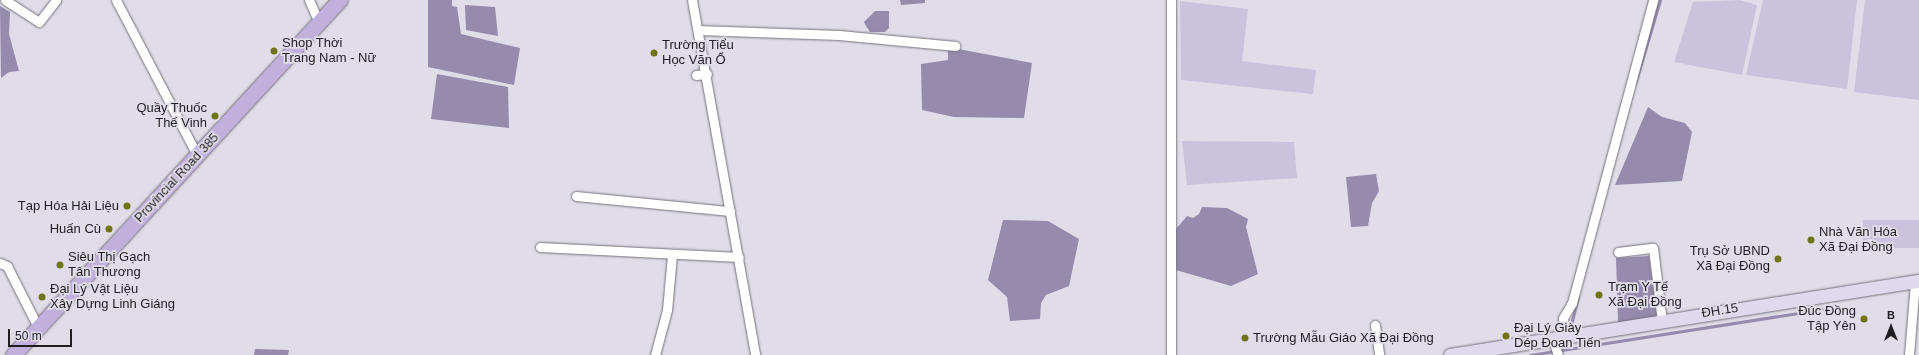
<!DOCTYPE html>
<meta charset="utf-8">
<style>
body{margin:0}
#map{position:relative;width:1919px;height:355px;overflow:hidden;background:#e0dde8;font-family:Helvetica,sans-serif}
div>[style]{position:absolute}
.green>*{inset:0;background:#cbc2dd;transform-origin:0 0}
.water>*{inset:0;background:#968aad}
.stream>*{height:2.5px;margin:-1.25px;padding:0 1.25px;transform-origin:1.25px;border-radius:1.25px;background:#968aad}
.roads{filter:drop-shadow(0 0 1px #75717c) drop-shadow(0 0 1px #75717c)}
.street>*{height:9px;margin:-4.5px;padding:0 4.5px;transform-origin:4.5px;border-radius:4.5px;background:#fff}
.secondary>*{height:13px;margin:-6.5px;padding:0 6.5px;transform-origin:6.5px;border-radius:6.5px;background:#e0d8ed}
.primary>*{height:15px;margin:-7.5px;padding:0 7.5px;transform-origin:7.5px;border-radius:7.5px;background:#c1b0db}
.dots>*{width:11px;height:11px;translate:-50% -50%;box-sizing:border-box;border:2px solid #e0dde8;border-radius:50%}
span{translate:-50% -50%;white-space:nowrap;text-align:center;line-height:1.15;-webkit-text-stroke:3.5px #e0dde8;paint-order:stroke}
.poi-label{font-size:13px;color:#1e1d21}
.left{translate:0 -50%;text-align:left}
.right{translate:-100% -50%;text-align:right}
.street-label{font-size:13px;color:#1e1d21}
.north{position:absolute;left:1871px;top:307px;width:40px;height:40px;-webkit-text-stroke:3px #e0dde8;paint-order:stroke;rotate:0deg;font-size:11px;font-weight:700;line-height:16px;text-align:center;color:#1e1d21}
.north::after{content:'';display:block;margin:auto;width:14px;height:18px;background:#1e1d21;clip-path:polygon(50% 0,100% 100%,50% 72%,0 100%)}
.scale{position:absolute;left:8px;top:329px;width:64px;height:18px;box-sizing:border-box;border:2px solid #1e1d21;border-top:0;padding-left:5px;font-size:12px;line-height:14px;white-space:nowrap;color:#1e1d21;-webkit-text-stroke:3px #e0dde8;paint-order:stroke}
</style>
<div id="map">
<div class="green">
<div style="clip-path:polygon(1739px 0,1757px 5px,1742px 75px,1674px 62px,1693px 2px)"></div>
<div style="clip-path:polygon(1763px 0,1857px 0,1847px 89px,1746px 75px)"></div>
<div style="clip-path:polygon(1865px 0,1919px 0,1919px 100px,1854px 92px)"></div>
<div style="clip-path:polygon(1180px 1px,1248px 9px,1242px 61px,1316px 70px,1313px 94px,1181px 80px)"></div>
<div style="clip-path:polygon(1182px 141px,1294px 142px,1297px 178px,1187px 185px)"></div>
<div style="left:1919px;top:220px;width:28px;height:56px;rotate:90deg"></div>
</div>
<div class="water">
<div style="clip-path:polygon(428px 0,452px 0,452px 6px,457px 7px,461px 34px,520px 48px,514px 85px,428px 67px)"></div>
<div style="clip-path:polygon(900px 0,925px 0,925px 3px,901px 5px)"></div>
<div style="clip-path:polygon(465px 5px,495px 7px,498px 36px,466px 30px)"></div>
<div style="clip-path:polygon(0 6px,10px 12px,9px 34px,19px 71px,9px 72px,1px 78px)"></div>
<div style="clip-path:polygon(875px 11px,889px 11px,889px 28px,885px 32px,870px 32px,866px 26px,864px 22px)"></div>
<div style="clip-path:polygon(953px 48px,1032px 63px,1024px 118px,954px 117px,922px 110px,921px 64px,948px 60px,948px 50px)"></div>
<div style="clip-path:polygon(437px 74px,508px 87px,509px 128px,431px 119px)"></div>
<div style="clip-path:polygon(1648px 107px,1662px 117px,1685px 123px,1692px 132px,1682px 181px,1615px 185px)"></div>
<div style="clip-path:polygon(1376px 174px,1379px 191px,1372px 203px,1368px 226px,1351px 227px,1346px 177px)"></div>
<div style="clip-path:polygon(1202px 207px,1227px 208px,1248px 219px,1246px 227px,1258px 274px,1231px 286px,1176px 270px,1176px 229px,1187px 216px,1193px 218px,1199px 214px)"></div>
<div style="clip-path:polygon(1003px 220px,1048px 221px,1079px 239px,1069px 286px,1046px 295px,1041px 303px,1040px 319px,1010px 321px,1007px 297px,988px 280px)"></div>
<div style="clip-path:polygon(1649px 256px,1657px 317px,1618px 322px,1616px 258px)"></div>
<div style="clip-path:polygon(255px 349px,289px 350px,288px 355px,254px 355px)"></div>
</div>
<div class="stream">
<div style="left:1635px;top:84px;width:88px;rotate:-73.4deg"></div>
<div style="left:1570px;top:329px;width:33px;rotate:-76deg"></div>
<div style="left:1530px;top:355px;width:305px;rotate:-8.9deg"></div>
</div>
<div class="roads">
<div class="street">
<div style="left:5px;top:0;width:40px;rotate:32.9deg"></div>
<div style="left:39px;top:22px;width:28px;rotate:-52deg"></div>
<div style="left:116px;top:0;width:177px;rotate:62.4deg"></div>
<div style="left:309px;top:0;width:22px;rotate:66deg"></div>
<div style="left:692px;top:0;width:361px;rotate:79.9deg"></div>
<div style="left:1171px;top:0;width:355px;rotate:90deg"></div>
<div style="left:698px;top:30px;width:141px;rotate:2deg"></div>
<div style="left:839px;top:35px;width:117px;rotate:5.4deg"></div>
<div style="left:696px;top:75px;width:11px;rotate:-5deg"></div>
<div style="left:576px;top:196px;width:155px;rotate:5.6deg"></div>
<div style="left:540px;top:247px;width:199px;rotate:2.9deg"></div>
<div style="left:1618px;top:252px;width:35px;rotate:-7deg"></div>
<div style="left:1653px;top:248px;width:74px;rotate:83deg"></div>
<div style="left:0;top:263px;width:8px;rotate:23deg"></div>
<div style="left:7px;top:266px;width:68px;rotate:63.1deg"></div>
<div style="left:1375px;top:325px;width:30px;rotate:82deg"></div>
<div style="left:1561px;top:338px;width:20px;rotate:-84deg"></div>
<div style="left:1563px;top:318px;width:17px;rotate:-59deg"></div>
<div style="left:1572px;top:303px;width:314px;rotate:-75deg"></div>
<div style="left:1553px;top:340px;width:16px;rotate:72deg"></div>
<div style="left:655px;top:355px;width:47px;rotate:-75.1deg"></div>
<div style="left:667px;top:310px;width:55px;rotate:-84.8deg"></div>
<div style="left:1909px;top:355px;width:73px;rotate:-85.3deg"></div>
</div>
<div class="secondary">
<div style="left:1450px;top:355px;width:475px;rotate:-9deg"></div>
</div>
<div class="primary">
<div style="left:13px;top:355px;width:483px;rotate:-47.4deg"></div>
</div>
</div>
<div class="dots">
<div style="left:274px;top:51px;background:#6f731a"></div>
<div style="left:654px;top:53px;background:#6f731a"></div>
<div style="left:215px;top:116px;background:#6f731a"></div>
<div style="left:127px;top:206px;background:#6f731a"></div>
<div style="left:109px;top:229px;background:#6f731a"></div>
<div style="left:1811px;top:240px;background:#6f731a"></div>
<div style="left:1778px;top:259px;background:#6f731a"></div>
<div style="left:60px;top:265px;background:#6f731a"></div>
<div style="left:1599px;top:295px;background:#6f731a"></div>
<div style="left:42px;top:297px;background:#6f731a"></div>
<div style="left:1864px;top:319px;background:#6f731a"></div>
<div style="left:1506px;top:336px;background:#6f731a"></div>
<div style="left:1245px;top:338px;background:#6f731a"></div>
</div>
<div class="poi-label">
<span class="left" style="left:282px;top:51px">Shop Thời<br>Trang Nam - Nữ</span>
<span class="left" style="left:662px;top:53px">Trường Tiểu<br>Học Văn Ổ</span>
<span class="right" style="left:207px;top:116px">Quầy Thuốc<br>Thế Vinh</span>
<span class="right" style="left:119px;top:206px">Tạp Hóa Hải Liệu</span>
<span class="right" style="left:101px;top:229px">Huấn Cù</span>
<span class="left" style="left:1819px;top:240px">Nhà Văn Hóa<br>Xã Đại Đồng</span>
<span class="right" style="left:1770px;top:259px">Trụ Sở UBND<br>Xã Đại Đồng</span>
<span class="left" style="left:68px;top:265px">Siêu Thị Gạch<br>Tân Thương</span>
<span class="left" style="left:1608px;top:295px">Trạm Y Tế<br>Xã Đại Đồng</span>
<span class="left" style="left:50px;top:297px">Đại Lý Vật Liệu<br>Xây Dựng Linh Giáng</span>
<span class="right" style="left:1856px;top:319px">Đúc Đồng<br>Tập Yên</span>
<span class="left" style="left:1514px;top:336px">Đại Lý Giày<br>Dép Đoan Tiến</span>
<span class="left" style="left:1253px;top:338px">Trường Mẫu Giáo Xã Đại Đồng</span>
</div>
<div class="street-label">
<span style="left:177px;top:178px;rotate:-47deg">Provincial Road 385</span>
<span style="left:1720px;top:311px;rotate:-9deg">ĐH.15</span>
</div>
<div class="north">B</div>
<div class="scale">50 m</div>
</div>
